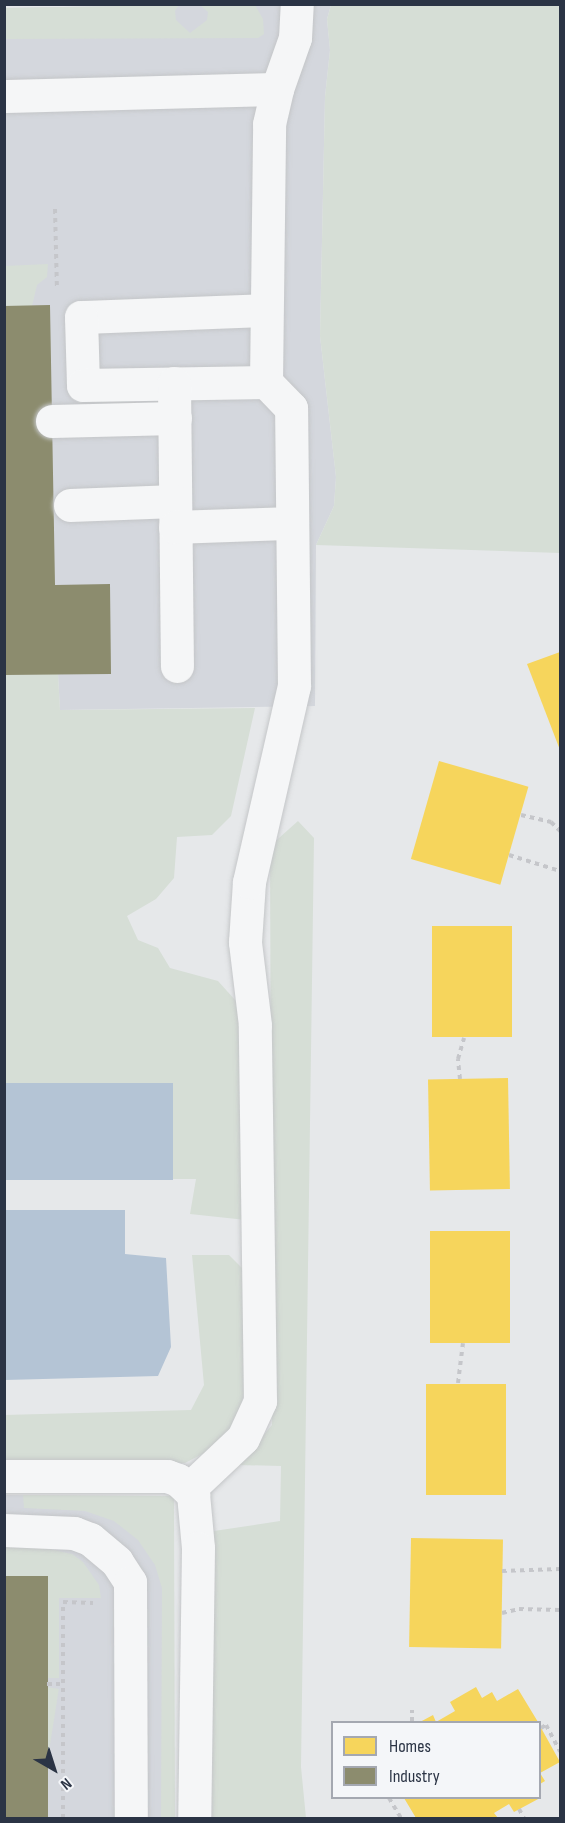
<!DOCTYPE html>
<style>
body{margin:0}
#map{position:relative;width:565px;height:1823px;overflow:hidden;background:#e6e8ea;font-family:"Sofia Sans Condensed",sans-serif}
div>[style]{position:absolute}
.built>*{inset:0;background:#d4d7dd}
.green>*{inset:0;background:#d6ded6;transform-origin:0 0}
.water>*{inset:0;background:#b4c4d5;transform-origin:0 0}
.homes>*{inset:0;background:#f6d55c;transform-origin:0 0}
.industry>*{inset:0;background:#8c8c6e;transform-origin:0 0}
.path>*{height:4px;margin-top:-2px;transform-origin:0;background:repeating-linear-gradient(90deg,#c5c6ca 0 4.5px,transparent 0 9px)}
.roads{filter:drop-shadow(0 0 2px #c4c6c8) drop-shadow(0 0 2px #c4c6c8)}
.minor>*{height:33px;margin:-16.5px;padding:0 16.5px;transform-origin:16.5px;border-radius:16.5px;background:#f5f6f7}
span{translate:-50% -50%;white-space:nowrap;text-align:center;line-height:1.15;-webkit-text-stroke:6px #f4f6f9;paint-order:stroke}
.frame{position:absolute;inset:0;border:6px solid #2b3445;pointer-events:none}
.legend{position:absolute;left:331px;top:1721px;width:210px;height:78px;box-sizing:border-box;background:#f4f6f9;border:2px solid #a4a8b1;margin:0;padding:8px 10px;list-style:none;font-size:18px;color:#2b3445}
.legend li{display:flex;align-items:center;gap:12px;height:30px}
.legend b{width:30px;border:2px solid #a4a8b1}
.north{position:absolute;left:24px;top:1739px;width:60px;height:60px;-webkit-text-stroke:4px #f4f6f9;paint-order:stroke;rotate:141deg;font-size:16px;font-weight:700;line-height:24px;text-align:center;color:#2b3445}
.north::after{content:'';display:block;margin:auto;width:21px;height:27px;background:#2b3445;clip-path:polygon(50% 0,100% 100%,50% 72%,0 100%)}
</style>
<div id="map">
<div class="built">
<div style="clip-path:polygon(179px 5px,331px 5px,327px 19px,330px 50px,325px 97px,320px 336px,336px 477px,334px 506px,316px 545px,315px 706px,60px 710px,58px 674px,5px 675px,4px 8px)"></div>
<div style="clip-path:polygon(4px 1495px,154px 1496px,174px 1518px,172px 1818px,5px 1818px)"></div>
</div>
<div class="green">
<div style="clip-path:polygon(179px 5px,175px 11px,176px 20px,190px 33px,207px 20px,208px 12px,200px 5px,255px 5px,263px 19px,264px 34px,258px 38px,5px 39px,5px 8px)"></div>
<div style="clip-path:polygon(331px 5px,560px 5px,560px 553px,316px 545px,334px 506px,336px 477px,320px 336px,325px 97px,330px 50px,327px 19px)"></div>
<div style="clip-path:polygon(48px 264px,47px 277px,37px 285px,32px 306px,5px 306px,4px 266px)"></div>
<div style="clip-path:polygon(58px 674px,60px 710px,255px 708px,231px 816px,212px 835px,177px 837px,174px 878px,156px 899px,127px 916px,138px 940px,158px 948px,170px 968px,218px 981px,236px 1001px,244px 1024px,246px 1220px,190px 1214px,196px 1179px,171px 1179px,173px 1083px,5px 1083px,4px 675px)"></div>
<div style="clip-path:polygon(298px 821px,314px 838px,301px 1767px,306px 1818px,212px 1818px,214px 1531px,280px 1521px,281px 1466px,238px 1465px,272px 1425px,270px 846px)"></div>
<div style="clip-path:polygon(192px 1255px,229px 1255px,245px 1271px,245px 1389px,235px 1430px,214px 1448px,185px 1463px,5px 1463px,4px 1415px,191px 1410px,204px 1385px)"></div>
<div style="clip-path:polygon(23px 1495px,174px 1496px,175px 1818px,161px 1818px,162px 1588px,155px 1565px,138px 1540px,114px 1521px,85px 1511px,24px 1508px)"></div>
<div style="clip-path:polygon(5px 1547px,45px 1548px,72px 1554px,83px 1562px,99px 1585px,101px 1598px,59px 1598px,59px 1678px,48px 1678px,48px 1577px,5px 1576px)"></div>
<div style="left:47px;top:1687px;width:12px;height:131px;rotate:9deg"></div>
</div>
<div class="water">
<div style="left:4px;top:1083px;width:169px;height:97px"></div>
<div style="clip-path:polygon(5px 1210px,125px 1210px,125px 1254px,166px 1258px,171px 1347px,158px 1376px,5px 1380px)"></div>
</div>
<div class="homes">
<div style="clip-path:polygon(560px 652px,560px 750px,527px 664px)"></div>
<div style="left:439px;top:761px;width:93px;height:102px;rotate:16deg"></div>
<div style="left:512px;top:926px;width:111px;height:80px;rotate:90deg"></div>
<div style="left:508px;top:1078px;width:111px;height:80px;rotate:89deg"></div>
<div style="left:510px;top:1231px;width:112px;height:80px;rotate:90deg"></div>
<div style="left:426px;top:1384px;width:80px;height:111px"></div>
<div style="left:411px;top:1538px;width:92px;height:109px;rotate:1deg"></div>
<div style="clip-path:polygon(476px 1687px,482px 1698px,492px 1692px,497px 1701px,518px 1689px,538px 1722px,420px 1722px,433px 1715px,436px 1722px,455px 1711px,450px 1702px)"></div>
<div style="clip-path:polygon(540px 1726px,560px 1762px,540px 1773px,545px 1781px,540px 1784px)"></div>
<div style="clip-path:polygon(404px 1798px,540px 1798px,514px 1812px,509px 1804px,494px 1813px,498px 1818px,416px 1818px)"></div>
</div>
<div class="industry">
<div style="clip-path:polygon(50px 305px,55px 585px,110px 584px,111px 674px,4px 675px,4px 306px)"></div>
<div style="left:4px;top:1576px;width:44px;height:242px"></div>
</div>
<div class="path">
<div style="left:55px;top:209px;width:80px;rotate:88.6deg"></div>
<div style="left:521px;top:815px;width:31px;rotate:13deg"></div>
<div style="left:551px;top:822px;width:13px;rotate:45deg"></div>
<div style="left:509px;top:855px;width:53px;rotate:17.4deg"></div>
<div style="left:460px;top:1079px;width:20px;rotate:-96deg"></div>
<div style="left:458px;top:1059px;width:22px;rotate:-74deg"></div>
<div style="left:458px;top:1383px;width:40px;rotate:-82.9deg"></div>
<div style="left:502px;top:1571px;width:58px;rotate:-2deg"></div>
<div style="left:502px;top:1613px;width:17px;rotate:-13deg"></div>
<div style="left:519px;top:1609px;width:41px;rotate:1.4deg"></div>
<div style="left:47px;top:1684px;width:16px"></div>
<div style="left:412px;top:1722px;width:12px;rotate:-90deg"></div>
<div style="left:541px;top:1728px;width:6px;rotate:-31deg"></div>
<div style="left:546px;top:1725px;width:30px;rotate:62deg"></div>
<div style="left:389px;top:1798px;width:23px;rotate:59deg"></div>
<div style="left:519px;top:1809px;width:10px;rotate:61deg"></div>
<div style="left:63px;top:1818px;width:216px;rotate:-90deg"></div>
<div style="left:63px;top:1602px;width:30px;rotate:2deg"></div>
</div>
<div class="roads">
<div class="minor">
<div style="left:4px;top:96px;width:273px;rotate:-1.5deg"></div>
<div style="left:277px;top:89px;width:54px;rotate:-70.6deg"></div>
<div style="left:295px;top:38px;width:34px;rotate:-87deg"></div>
<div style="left:266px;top:310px;width:185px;rotate:177.8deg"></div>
<div style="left:81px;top:317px;width:68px;rotate:88.3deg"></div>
<div style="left:83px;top:385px;width:183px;rotate:-0.9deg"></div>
<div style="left:266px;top:382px;width:258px;rotate:-89.3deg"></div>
<div style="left:269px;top:124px;width:36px;rotate:-77deg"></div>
<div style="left:174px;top:383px;width:283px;rotate:89.4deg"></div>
<div style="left:52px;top:421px;width:123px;rotate:-1.4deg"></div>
<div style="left:70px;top:505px;width:105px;rotate:-2.2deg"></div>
<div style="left:175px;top:527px;width:116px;rotate:-2deg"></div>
<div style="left:4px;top:1476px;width:163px"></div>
<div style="left:167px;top:1476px;width:12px;rotate:20deg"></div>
<div style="left:178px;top:1480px;width:21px;rotate:43deg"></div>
<div style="left:193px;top:1494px;width:54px;rotate:84.7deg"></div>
<div style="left:198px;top:1548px;width:270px;rotate:90.8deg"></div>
<div style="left:189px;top:1489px;width:74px;rotate:-43.4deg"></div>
<div style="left:243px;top:1438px;width:41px;rotate:-65.3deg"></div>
<div style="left:260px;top:1401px;width:376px;rotate:-90.8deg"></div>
<div style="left:255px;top:1025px;width:84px;rotate:-96.9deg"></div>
<div style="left:245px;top:942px;width:60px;rotate:-86.2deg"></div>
<div style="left:249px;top:882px;width:201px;rotate:-77.1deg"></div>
<div style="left:294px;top:686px;width:278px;rotate:-90.6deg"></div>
<div style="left:291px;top:408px;width:36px;rotate:-134deg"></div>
<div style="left:4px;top:1530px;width:70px;rotate:2.5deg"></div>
<div style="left:74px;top:1533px;width:17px;rotate:21deg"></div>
<div style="left:90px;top:1539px;width:35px;rotate:40deg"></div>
<div style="left:117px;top:1562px;width:24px;rotate:57deg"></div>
<div style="left:130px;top:1582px;width:236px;rotate:89.8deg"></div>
</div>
</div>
<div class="frame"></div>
<ul class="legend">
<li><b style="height:16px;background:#f6d55c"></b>Homes</li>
<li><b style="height:16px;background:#8c8c6e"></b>Industry</li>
</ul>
<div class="north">N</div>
</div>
